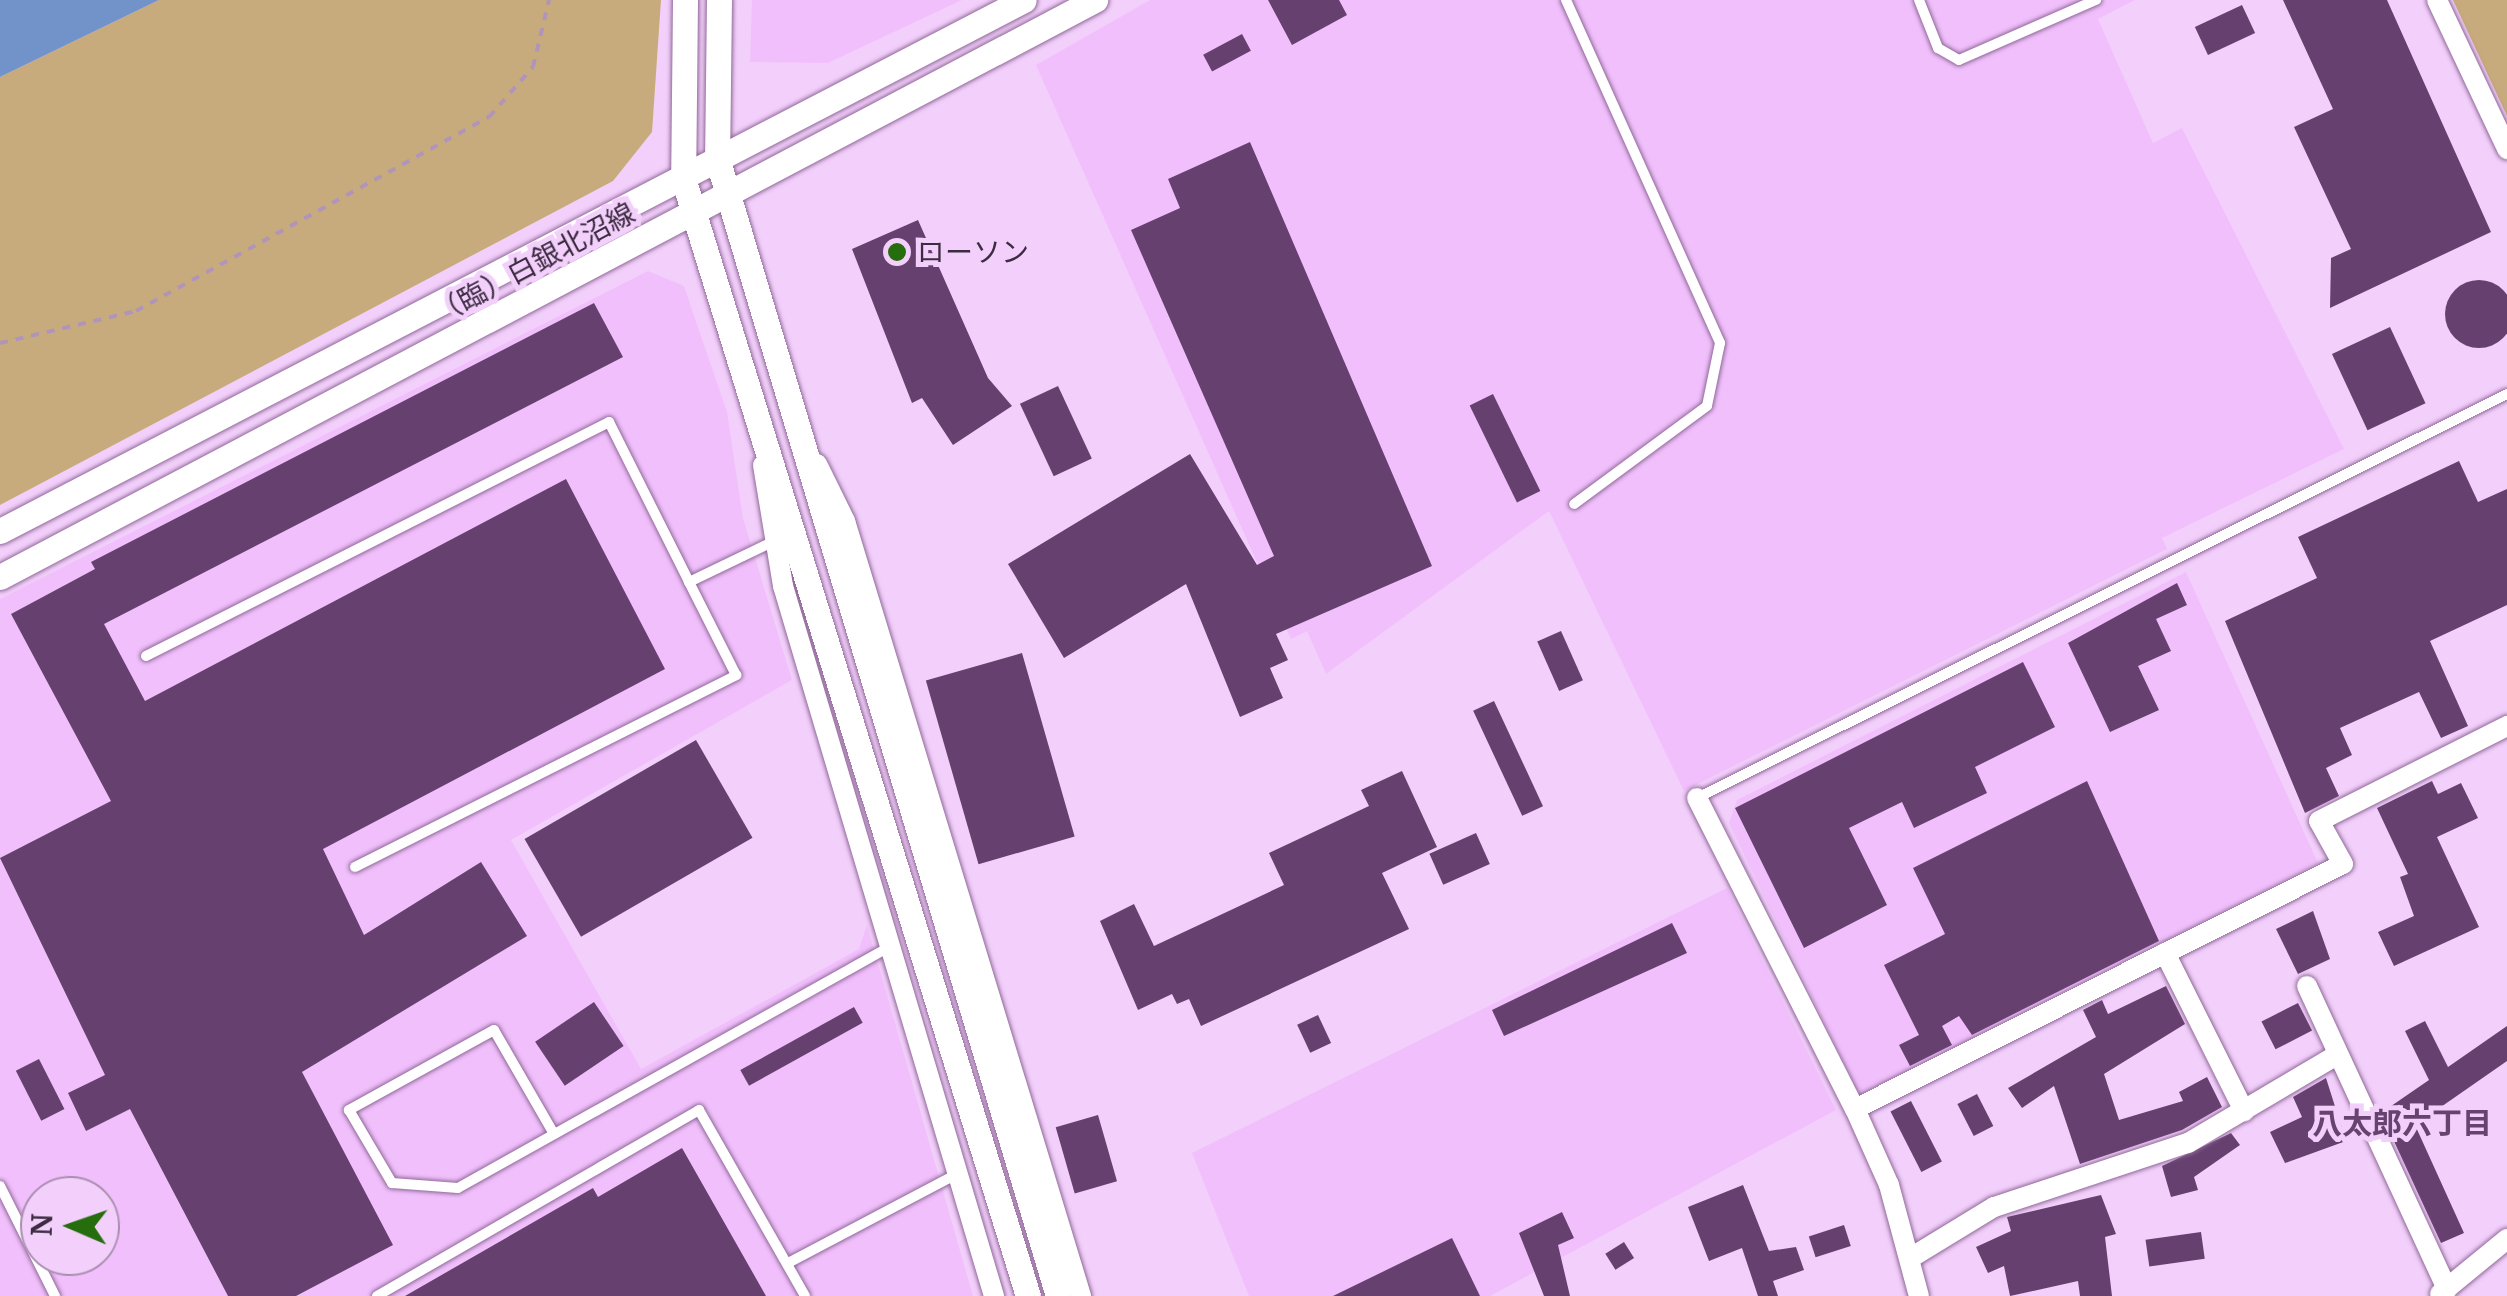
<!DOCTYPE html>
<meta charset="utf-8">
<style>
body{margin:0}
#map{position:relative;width:2507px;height:1296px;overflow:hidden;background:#f3d0fb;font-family:Merriweather,"Noto Sans JP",serif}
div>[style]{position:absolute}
.built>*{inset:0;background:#f1c0fc}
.green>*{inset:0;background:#c7ab7c}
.water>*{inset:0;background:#7193ca}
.building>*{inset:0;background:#66406f;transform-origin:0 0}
.round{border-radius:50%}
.path>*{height:4px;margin-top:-2px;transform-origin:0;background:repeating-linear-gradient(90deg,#b195b8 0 8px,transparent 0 16px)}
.roads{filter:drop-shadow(0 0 2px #906899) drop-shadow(0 0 2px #906899)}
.service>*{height:10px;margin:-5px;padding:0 5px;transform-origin:5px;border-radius:5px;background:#fff}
.minor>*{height:20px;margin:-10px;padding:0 10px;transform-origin:10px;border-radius:10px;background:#fff}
.tertiary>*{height:25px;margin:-12.5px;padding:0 12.5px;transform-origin:12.5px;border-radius:12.5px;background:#fff}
.dots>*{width:28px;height:28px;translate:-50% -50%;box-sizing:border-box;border:5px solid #f3d0fb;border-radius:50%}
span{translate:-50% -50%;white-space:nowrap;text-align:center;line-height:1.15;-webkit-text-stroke:10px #f3d0fb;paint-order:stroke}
.poi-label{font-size:28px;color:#3c2b41}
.left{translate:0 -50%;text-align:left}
.street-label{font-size:28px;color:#3c2b41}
.neighbourhood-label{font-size:30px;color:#684271;font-weight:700}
.north{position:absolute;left:20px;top:1176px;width:100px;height:100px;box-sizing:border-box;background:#f3d0fb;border:2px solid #aa8eb1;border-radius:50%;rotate:272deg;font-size:28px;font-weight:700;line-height:40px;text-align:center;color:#3c2b41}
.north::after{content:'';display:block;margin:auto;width:35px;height:45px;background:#266e0d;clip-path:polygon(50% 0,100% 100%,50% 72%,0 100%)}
</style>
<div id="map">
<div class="built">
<div style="clip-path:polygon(752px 0,962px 0,828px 63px,750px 62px)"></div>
<div style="clip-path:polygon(1150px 0,2135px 0,2098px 19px,2153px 143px,2182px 128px,2344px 449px,2162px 538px,2167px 549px,1684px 791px,1549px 511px,1326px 674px,1307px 631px,1291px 639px,1036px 65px)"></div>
<div style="clip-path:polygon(evenodd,648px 271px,684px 286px,727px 412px,743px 518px,792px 680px,511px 840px,641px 1069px,859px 949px,867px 925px,973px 1296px,0 1296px,0 599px,648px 271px,40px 1196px,100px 1196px,100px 1256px,40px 1256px,40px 1196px)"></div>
<div style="clip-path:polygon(2186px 572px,2318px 863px,1859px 1095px,1729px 823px,1737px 800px)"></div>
<div style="clip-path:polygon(1727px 888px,1836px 1110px,1490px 1296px,1249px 1296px,1192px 1153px)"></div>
</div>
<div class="green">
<div style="clip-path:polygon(159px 0,661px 0,652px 132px,613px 181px,0 505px,0 77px)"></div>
<div style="clip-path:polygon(2453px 0,2507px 0,2507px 116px)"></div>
</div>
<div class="water">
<div style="clip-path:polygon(0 0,159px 0,0 77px)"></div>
</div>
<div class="building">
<div style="clip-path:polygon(1268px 0,1339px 0,1347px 15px,1292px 45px)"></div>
<div style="clip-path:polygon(2283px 0,2387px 0,2491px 232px,2330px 308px,2331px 258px,2351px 249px,2294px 127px,2333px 109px)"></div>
<div style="left:2242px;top:5px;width:31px;height:52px;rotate:65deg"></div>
<div style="left:1242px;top:34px;width:19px;height:44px;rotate:62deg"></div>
<div style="clip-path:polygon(1250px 142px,1432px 566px,1276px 634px,1288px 660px,1270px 668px,1283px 698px,1240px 717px,1186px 584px,1064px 658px,1008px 564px,1190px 454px,1257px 565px,1274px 556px,1131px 230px,1180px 208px,1168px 179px)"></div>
<div style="clip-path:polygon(918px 220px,988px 378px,1012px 406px,953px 445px,922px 398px,912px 403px,852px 249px)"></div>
<div class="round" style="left:2445px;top:280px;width:68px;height:68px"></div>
<div style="clip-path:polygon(594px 303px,623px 357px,104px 624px,145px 701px,566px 479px,665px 669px,323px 849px,364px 935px,481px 862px,527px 936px,302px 1072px,393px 1245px,296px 1296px,228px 1296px,130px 1109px,86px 1131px,68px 1093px,105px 1075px,0 858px,111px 801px,11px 614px,95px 569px,91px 562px)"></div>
<div style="left:2390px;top:327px;width:84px;height:64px;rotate:65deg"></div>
<div style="left:1058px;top:386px;width:80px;height:42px;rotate:65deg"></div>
<div style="left:1493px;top:394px;width:108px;height:26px;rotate:64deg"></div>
<div style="clip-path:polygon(2459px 461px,2478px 502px,2507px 489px,2507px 605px,2430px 641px,2468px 726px,2441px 738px,2419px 692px,2340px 728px,2352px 755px,2326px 768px,2339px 796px,2305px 813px,2225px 621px,2317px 578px,2298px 537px)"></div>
<div style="clip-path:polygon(2177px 583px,2187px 605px,2156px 619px,2171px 651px,2138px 666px,2159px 710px,2110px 732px,2068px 643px)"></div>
<div style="left:1561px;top:631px;width:54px;height:26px;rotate:66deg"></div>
<div style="left:1022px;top:653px;width:191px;height:100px;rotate:74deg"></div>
<div style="clip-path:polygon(2023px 662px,2055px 727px,1975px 767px,1987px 793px,1914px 828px,1902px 802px,1849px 828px,1887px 905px,1804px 948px,1735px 808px)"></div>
<div style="left:1494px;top:701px;width:116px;height:23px;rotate:65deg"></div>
<div style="left:696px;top:740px;width:113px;height:198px;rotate:60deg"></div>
<div style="clip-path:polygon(1402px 771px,1437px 847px,1382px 873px,1409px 929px,1201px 1026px,1189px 999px,1177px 1004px,1172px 994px,1138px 1010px,1100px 921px,1134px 904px,1154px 946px,1284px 885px,1269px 853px,1369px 806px,1361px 790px)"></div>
<div style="clip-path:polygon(2087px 781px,2159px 941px,1972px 1035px,1959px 1016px,1942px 1026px,1952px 1045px,1910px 1066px,1899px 1045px,1919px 1035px,1884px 965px,1945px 934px,1913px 868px)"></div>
<div style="clip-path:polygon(2432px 781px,2438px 794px,2461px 783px,2478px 818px,2437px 837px,2479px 927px,2394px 966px,2378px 932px,2414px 916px,2400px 877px,2408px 874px,2377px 808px)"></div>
<div style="left:1476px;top:833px;width:34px;height:51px;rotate:66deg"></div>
<div style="clip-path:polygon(2313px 911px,2330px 959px,2298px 974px,2276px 929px)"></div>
<div style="clip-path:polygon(1672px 923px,1687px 953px,1504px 1036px,1492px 1010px)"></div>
<div style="clip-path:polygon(2166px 986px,2185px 1024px,2104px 1074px,2119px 1120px,2183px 1101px,2179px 1092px,2207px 1077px,2222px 1107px,2182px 1130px,2080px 1164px,2054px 1086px,2022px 1108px,2008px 1088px,2096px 1037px,2083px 1010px,2102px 1000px,2108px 1014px)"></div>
<div style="left:594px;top:1002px;width:53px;height:71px;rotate:56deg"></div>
<div style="left:2298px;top:1003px;width:31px;height:41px;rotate:63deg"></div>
<div style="left:854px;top:1007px;width:18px;height:130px;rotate:61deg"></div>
<div style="left:1318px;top:1015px;width:31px;height:23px;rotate:65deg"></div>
<div style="clip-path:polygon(2425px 1021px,2448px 1067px,2507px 1026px,2507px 1061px,2415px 1125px,2464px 1233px,2441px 1243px,2381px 1113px,2429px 1080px,2405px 1031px)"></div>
<div style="left:39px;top:1059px;width:56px;height:26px;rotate:63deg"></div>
<div style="clip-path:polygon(2326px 1078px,2346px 1141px,2285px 1163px,2270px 1132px,2302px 1117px,2293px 1097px)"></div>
<div style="left:1977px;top:1094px;width:36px;height:22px;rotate:63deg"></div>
<div style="left:1911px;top:1101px;width:68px;height:23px;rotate:63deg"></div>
<div style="left:1098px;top:1115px;width:69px;height:44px;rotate:74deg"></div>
<div style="clip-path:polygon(2231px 1133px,2240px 1145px,2194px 1177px,2198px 1190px,2171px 1197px,2162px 1166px)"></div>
<div style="clip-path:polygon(682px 1148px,766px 1296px,405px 1296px,593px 1188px,598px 1197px)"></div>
<div style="clip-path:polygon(1743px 1185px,1769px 1251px,1796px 1247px,1804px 1270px,1773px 1281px,1778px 1296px,1758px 1296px,1742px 1248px,1709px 1261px,1688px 1207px)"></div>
<div style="clip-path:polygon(2101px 1195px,2116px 1234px,2105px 1237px,2112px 1296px,2080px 1296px,2078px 1281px,2010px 1296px,2004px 1266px,1988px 1273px,1976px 1247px,2011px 1231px,2007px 1217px)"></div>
<div style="clip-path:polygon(1562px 1212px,1574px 1238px,1558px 1245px,1570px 1296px,1544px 1296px,1519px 1233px)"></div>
<div style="left:1844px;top:1225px;width:22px;height:37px;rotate:72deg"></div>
<div style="left:2201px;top:1232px;width:27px;height:56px;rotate:82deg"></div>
<div style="clip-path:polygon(1452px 1238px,1480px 1296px,1333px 1296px)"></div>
<div style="left:1624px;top:1242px;width:19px;height:22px;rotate:58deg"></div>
</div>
<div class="path">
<div style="left:0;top:343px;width:140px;rotate:-13.2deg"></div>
<div style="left:136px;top:311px;width:403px;rotate:-28.8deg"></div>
<div style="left:489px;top:117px;width:67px;rotate:-48.7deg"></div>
<div style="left:533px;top:67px;width:69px;rotate:-76.6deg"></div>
</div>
<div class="roads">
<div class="service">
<div style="left:1566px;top:0;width:376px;rotate:65.8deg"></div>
<div style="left:1720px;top:343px;width:64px;rotate:101.7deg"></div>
<div style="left:1707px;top:406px;width:165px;rotate:143.6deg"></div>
<div style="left:1919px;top:0;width:52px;rotate:68.4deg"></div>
<div style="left:1938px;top:48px;width:24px;rotate:30deg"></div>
<div style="left:1959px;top:60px;width:150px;rotate:-23.7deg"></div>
<div style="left:146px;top:656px;width:519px;rotate:-26.81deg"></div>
<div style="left:609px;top:422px;width:179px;rotate:63.4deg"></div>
<div style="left:689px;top:582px;width:92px;rotate:-25.7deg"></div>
<div style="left:1697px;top:798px;width:905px;rotate:-26.51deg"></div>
<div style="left:355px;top:867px;width:427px;rotate:-26.7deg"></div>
<div style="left:736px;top:675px;width:104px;rotate:-116.8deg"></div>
<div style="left:554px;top:1134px;width:120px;rotate:-120deg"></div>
<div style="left:494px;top:1030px;width:166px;rotate:151.1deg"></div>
<div style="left:349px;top:1110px;width:85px;rotate:59.5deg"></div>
<div style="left:392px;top:1183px;width:66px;rotate:4.3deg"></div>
<div style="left:458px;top:1188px;width:495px;rotate:-29.2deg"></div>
<div style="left:0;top:1186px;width:123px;rotate:63.4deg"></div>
<div style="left:788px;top:1263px;width:191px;rotate:-27.8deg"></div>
<div style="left:377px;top:1296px;width:372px;rotate:-30deg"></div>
<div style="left:699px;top:1110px;width:214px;rotate:60.3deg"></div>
</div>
<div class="minor">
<div style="left:2437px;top:0;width:165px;rotate:64.8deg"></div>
<div style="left:817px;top:464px;width:64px;rotate:63.8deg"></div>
<div style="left:845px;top:521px;width:810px;rotate:73.06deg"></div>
<div style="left:763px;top:465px;width:123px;rotate:80.6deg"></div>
<div style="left:783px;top:586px;width:741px;rotate:73.45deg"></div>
<div style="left:1697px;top:798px;width:349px;rotate:63.1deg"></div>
<div style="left:1855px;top:1109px;width:83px;rotate:65.9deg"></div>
<div style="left:1889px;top:1185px;width:115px;rotate:74.9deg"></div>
<div style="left:2165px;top:953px;width:177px;rotate:63.4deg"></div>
<div style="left:2307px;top:986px;width:334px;rotate:65.2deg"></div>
<div style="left:1855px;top:1109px;width:546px;rotate:-26.66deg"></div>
<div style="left:2343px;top:864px;width:49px;rotate:-119.2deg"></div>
<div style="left:2319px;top:821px;width:211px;rotate:-26.8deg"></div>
<div style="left:1912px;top:1257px;width:96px;rotate:-31.4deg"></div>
<div style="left:1994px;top:1207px;width:204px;rotate:-18.3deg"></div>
<div style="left:2188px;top:1143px;width:173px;rotate:-30.6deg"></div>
<div style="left:2440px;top:1294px;width:87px;rotate:-39.4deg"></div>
</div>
<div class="tertiary">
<div style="left:685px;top:0;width:178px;rotate:90.6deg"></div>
<div style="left:683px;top:178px;width:1170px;rotate:72.85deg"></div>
<div style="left:719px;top:0;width:158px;rotate:90.7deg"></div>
<div style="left:717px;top:158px;width:1188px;rotate:73.32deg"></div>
<div style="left:0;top:531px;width:1153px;rotate:-27.41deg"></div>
<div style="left:0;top:577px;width:1238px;rotate:-27.79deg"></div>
</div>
</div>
<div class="dots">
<div style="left:897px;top:252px;background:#266e0d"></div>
</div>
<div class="poi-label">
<span class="left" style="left:917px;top:252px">ローソン</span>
</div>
<div class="street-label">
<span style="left:534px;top:263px;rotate:-28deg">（臨）白銀北沼線</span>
</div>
<div class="neighbourhood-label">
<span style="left:2402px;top:1123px">八太郎六丁目</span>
</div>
<div class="north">N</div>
</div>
